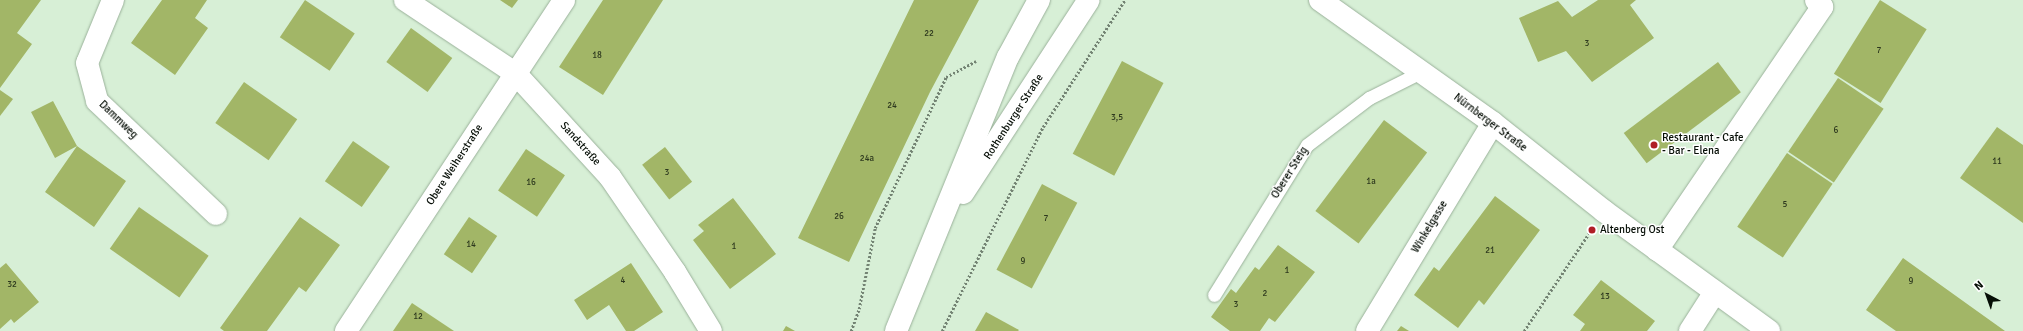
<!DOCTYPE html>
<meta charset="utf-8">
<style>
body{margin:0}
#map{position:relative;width:2023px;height:331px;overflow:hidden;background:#d7efd6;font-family:Signika,sans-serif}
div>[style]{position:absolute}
.building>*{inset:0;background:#a2b667;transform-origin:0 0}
.path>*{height:2.5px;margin-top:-1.25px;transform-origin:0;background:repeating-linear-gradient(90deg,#738373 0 2px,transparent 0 4px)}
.roads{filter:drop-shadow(0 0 1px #9ab19a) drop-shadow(0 0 1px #9ab19a)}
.service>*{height:13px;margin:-6.5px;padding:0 6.5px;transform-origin:6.5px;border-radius:6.5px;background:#fff}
.minor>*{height:22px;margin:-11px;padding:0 11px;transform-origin:11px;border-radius:11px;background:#fff}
.tertiary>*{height:22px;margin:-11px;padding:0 11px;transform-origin:11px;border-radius:11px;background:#fff}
.secondary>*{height:22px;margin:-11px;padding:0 11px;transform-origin:11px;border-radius:11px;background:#fff}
.dots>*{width:11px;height:11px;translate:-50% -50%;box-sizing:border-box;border:2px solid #fff;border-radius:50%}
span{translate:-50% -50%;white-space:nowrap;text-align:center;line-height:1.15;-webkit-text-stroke:3px #fff;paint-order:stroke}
.number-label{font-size:9px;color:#2d381e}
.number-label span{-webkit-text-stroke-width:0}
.street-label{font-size:11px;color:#060e06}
.poi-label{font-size:11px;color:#060e06}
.left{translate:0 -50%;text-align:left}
.north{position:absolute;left:1967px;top:275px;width:40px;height:40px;-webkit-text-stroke:3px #fff;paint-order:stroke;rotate:319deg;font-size:11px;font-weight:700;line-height:16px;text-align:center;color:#060e06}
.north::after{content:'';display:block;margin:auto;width:14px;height:18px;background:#060e06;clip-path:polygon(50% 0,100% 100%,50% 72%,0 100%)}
</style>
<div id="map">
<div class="building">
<div style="clip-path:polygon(0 0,41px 0,17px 33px,32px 44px,0 88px)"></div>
<div style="clip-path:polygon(162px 0,207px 0,195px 18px,208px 28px,175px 75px,131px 43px)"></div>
<div style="left:305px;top:0;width:60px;height:45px;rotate:34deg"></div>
<div style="clip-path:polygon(500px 0,518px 0,512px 8px)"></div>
<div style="clip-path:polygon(603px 0,663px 0,603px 95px,559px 67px)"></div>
<div style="clip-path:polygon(914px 0,979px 0,930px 92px,849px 262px,798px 238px)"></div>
<div style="clip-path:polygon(1598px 0,1636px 0,1630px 5px,1654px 38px,1592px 82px,1566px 51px,1538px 62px,1519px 18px,1558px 1px,1572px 17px)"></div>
<div style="left:1880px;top:0;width:55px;height:87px;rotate:32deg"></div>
<div style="left:411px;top:28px;width:51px;height:42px;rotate:36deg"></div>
<div style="left:1122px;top:61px;width:47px;height:105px;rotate:28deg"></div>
<div style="left:1718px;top:62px;width:38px;height:118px;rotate:53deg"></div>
<div style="left:1838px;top:78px;width:55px;height:89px;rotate:34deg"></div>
<div style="left:244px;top:82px;width:65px;height:50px;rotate:35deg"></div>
<div style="clip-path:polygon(0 90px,13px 99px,0 116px)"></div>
<div style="clip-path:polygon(53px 101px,77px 146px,126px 181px,94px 227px,45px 192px,77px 146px,55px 158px,31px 112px)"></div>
<div style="left:1384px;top:120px;width:54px;height:114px;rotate:37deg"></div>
<div style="clip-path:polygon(1997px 127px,2023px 145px,2023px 223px,1960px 178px)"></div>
<div style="left:353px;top:141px;width:45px;height:49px;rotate:35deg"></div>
<div style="left:665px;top:147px;width:44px;height:29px;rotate:52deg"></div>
<div style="left:526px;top:149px;width:47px;height:50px;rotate:34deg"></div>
<div style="left:1787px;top:153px;width:55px;height:89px;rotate:34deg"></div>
<div style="left:1042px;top:184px;width:40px;height:97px;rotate:28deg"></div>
<div style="clip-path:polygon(1495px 196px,1540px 230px,1484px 305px,1479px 300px,1458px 328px,1414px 295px,1434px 267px,1439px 271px)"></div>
<div style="clip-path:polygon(733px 198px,776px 254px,730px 289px,693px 240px,704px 231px,698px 225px)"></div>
<div style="left:139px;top:207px;width:85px;height:51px;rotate:35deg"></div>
<div style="clip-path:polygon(300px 217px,340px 245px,306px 292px,299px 287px,267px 331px,224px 331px,220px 328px)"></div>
<div style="left:469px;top:217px;width:34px;height:45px;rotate:34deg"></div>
<div style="clip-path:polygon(1278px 245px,1315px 272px,1275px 322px,1269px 318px,1260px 331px,1230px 331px,1211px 317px,1231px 289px,1236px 293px,1255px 267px,1259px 270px)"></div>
<div style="clip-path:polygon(1903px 258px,1970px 306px,2005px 331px,1896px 331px,1866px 310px)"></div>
<div style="clip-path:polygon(6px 263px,39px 302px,14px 323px,11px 319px,0 329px,0 268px)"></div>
<div style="clip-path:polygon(631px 263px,663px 312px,634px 331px,626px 331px,609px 305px,587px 320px,574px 300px)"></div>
<div style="clip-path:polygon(1601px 280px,1655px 321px,1647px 331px,1580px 331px,1585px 324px,1573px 315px)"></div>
<div style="clip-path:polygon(412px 303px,454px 331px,393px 331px)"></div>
<div style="clip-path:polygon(986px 312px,1019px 330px,1018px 331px,975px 331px)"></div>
<div style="clip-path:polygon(786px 326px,795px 331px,783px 331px)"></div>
<div style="clip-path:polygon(1401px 326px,1409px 331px,1397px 331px)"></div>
</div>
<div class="path">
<div style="left:851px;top:331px;width:23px;rotate:-70deg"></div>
<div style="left:859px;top:309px;width:83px;rotate:-78.8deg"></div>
<div style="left:875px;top:228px;width:167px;rotate:-64.8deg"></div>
<div style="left:946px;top:77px;width:34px;rotate:-28deg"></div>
<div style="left:942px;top:331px;width:228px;rotate:-63.7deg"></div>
<div style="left:1043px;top:127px;width:151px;rotate:-57.2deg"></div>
<div style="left:1524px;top:331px;width:118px;rotate:-56.4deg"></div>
</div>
<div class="roads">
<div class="service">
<div style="left:1214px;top:295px;width:176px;rotate:-58.2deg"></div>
<div style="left:1307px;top:145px;width:78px;rotate:-37.2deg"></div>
<div style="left:1369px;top:98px;width:58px;rotate:-26.6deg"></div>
</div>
<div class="minor">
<div style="left:113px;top:0;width:68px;rotate:112.4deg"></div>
<div style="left:87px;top:63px;width:39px;rotate:75deg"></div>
<div style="left:97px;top:101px;width:164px;rotate:43.5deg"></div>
<div style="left:405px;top:0;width:132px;rotate:33.6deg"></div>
<div style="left:515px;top:73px;width:141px;rotate:47.6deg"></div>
<div style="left:610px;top:177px;width:115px;rotate:55.6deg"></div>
<div style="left:675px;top:272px;width:69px;rotate:58.6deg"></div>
<div style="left:1657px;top:250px;width:294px;rotate:-55.8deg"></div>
<div style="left:1822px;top:7px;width:9px;rotate:-131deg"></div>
<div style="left:346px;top:331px;width:396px;rotate:-56.6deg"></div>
<div style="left:1367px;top:331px;width:243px;rotate:-58.8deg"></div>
<div style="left:1690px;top:331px;width:46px;rotate:-57.3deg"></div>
</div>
<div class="tertiary">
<div style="left:1320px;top:0;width:212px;rotate:35.4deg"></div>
<div style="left:1493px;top:123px;width:142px;rotate:38.4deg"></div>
<div style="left:1604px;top:211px;width:204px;rotate:36deg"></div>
</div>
<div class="secondary">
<div style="left:963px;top:193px;width:230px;rotate:-56.9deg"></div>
<div style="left:896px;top:331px;width:296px;rotate:-67.8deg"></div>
<div style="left:1008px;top:57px;width:65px;rotate:-61.5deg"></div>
</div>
</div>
<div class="dots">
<div style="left:1654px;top:145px;background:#b01e27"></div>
<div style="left:1592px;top:230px;background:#b01e27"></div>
</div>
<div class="number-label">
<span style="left:929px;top:34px">22</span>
<span style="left:1587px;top:44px">3</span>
<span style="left:1879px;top:51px">7</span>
<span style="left:597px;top:56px">18</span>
<span style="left:892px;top:106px">24</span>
<span style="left:1117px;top:118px">3,5</span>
<span style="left:1836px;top:131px">6</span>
<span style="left:867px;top:159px">24a</span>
<span style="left:1997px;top:162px">11</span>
<span style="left:667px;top:173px">3</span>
<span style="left:1371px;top:182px">1a</span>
<span style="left:531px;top:183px">16</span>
<span style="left:1785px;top:205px">5</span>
<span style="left:839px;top:217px">26</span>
<span style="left:1046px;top:219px">7</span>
<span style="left:471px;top:245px">14</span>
<span style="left:734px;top:247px">1</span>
<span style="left:1490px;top:251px">21</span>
<span style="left:1023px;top:262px">9</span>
<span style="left:1287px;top:271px">1</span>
<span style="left:623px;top:281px">4</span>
<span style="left:1911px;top:282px">9</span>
<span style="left:12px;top:285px">32</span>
<span style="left:1265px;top:294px">2</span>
<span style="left:1605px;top:297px">13</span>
<span style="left:1236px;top:305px">3</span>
<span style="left:418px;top:317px">12</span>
</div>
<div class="street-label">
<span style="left:1014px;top:117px;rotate:-57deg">Rothenburger Straße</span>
<span style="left:118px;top:120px;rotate:44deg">Dammweg</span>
<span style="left:1490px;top:123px;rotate:37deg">Nürnberger Straße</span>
<span style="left:580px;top:144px;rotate:48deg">Sandstraße</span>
<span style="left:455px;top:165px;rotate:-57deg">Obere Weiherstraße</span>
<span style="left:1290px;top:173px;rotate:-58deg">Oberer Steig</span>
<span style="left:1430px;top:227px;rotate:-59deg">Winkelgasse</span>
</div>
<div class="poi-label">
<span class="left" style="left:1662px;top:145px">Restaurant - Cafe<br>- Bar - Elena</span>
<span class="left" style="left:1600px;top:230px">Altenberg Ost</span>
</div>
<div class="north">N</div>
</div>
